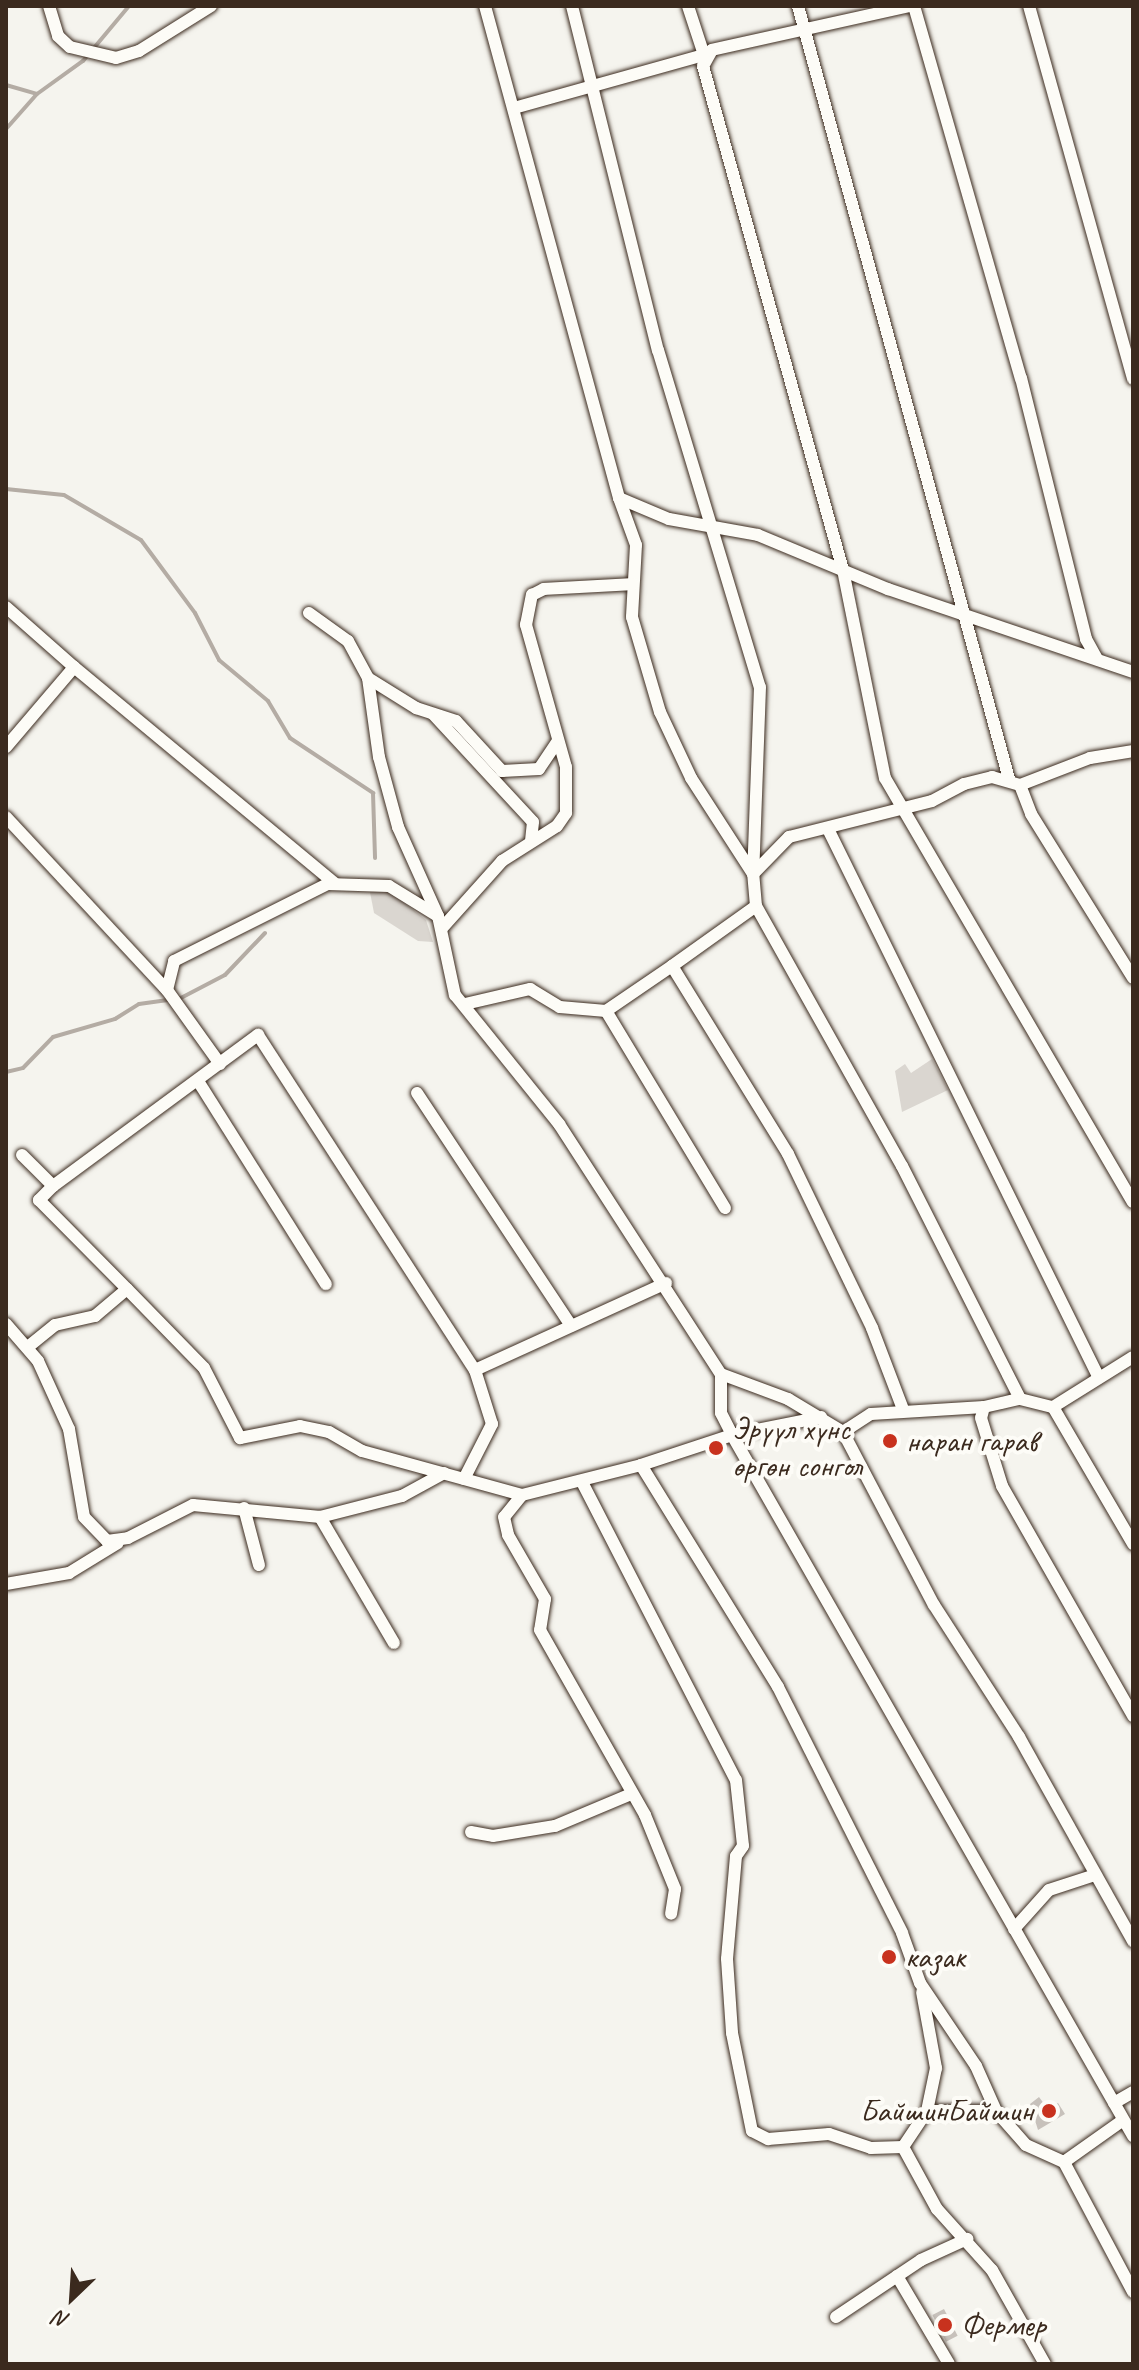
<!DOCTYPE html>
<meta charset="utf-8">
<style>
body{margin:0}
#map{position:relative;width:1139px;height:2370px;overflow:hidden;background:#f5f4ee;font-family:Caveat,sans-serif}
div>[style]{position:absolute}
.green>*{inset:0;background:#dad6d0}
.stream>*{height:4px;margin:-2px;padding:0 2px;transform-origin:2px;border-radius:2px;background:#b4aca4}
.building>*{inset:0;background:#c7c1bb;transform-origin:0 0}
.roads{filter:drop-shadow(0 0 2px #3b2a1e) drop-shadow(0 0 2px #3b2a1e)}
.street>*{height:12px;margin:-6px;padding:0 6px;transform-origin:6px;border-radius:6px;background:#fdfcf7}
.dots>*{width:22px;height:22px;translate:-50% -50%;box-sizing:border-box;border:4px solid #fdfcf7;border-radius:50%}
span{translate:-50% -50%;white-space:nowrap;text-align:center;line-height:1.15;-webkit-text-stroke:8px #fdfcf7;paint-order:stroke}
.poi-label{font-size:32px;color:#3b2a1e}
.left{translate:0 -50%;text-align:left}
.right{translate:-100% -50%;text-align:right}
.frame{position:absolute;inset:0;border:8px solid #3b2a1e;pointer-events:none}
.north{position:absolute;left:32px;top:2258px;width:80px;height:80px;-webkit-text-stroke:6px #fdfcf7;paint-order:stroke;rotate:205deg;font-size:22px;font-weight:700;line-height:32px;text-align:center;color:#3b2a1e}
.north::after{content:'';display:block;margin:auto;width:28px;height:36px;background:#3b2a1e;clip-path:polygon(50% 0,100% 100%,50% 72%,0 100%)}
</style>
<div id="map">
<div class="green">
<div style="clip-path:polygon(384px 887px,426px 920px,433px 942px,418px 941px,374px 913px,370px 892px)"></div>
<div style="clip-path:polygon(932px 1059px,948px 1090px,902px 1112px,895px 1071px,905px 1064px,911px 1073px)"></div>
</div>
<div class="stream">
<div style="left:6px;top:85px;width:32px;rotate:16deg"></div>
<div style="left:6px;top:129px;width:47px;rotate:-48.5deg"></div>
<div style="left:37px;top:94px;width:57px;rotate:-35.7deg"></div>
<div style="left:83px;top:61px;width:72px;rotate:-50.1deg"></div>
<div style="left:6px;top:489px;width:58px;rotate:5.9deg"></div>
<div style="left:64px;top:495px;width:89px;rotate:30.3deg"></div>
<div style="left:141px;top:540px;width:91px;rotate:53.5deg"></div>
<div style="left:195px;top:613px;width:53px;rotate:62.9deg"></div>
<div style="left:219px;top:660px;width:64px;rotate:39.9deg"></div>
<div style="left:268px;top:701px;width:43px;rotate:59.3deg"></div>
<div style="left:290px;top:738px;width:100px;rotate:33.5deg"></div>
<div style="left:373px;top:793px;width:65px;rotate:88.2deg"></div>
<div style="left:177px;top:1000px;width:54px;rotate:-27.5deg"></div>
<div style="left:225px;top:975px;width:58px;rotate:-46.4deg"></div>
<div style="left:6px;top:1072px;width:17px;rotate:-13deg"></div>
<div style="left:23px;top:1068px;width:43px;rotate:-45.9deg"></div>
<div style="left:53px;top:1037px;width:65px;rotate:-16.2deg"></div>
<div style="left:115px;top:1019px;width:28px;rotate:-32deg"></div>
<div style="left:139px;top:1004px;width:29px;rotate:-8deg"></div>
</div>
<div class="building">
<div style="clip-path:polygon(1039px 2097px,1048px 2109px,1058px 2103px,1065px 2114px,1038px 2130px,1030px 2104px)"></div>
<div style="left:944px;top:2309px;width:30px;height:13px;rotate:63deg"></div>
</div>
<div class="roads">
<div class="street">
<div style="left:49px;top:6px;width:31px;rotate:73deg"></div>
<div style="left:58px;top:36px;width:16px;rotate:43deg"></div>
<div style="left:70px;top:47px;width:47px;rotate:13.4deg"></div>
<div style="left:116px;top:58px;width:24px;rotate:-17deg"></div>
<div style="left:139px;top:51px;width:85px;rotate:-32deg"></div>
<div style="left:485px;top:6px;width:510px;rotate:74.76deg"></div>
<div style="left:619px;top:498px;width:54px;rotate:22.8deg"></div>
<div style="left:669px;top:519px;width:90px;rotate:10.2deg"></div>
<div style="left:758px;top:535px;width:141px;rotate:22.6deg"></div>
<div style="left:888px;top:589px;width:259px;rotate:18.7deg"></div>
<div style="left:572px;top:6px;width:355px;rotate:76deg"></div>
<div style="left:658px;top:350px;width:352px;rotate:73.2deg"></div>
<div style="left:760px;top:687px;width:187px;rotate:92.1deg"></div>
<div style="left:798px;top:6px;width:801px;rotate:74.73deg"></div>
<div style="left:910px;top:6px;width:203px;rotate:167.5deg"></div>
<div style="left:712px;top:50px;width:18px;rotate:119deg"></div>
<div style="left:703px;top:66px;width:523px;rotate:74.48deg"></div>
<div style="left:843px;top:570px;width:212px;rotate:78.6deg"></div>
<div style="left:885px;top:778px;width:491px;rotate:59.7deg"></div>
<div style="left:914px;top:6px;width:387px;rotate:74deg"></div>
<div style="left:1021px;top:378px;width:269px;rotate:76deg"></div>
<div style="left:1086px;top:639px;width:23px;rotate:61deg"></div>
<div style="left:1029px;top:6px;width:387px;rotate:74.4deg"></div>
<div style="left:514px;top:108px;width:197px;rotate:-15.6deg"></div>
<div style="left:704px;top:55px;width:52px;rotate:-108.1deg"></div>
<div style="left:619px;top:498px;width:50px;rotate:70.1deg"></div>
<div style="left:636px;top:545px;width:72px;rotate:93.2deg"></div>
<div style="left:632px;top:617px;width:99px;rotate:73.6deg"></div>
<div style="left:660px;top:712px;width:73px;rotate:64.8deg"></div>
<div style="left:691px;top:778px;width:114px;rotate:57.1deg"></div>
<div style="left:6px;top:607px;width:91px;rotate:41.4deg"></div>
<div style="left:309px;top:613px;width:48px;rotate:35.7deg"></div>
<div style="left:348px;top:641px;width:42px;rotate:61.6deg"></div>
<div style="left:368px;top:678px;width:57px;rotate:32deg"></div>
<div style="left:416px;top:708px;width:42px;rotate:18deg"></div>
<div style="left:456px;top:721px;width:68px;rotate:47.4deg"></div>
<div style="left:502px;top:771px;width:37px;rotate:-3deg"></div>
<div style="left:539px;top:769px;width:32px;rotate:-56deg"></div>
<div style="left:368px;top:678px;width:80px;rotate:82.1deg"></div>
<div style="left:379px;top:757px;width:73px;rotate:74.8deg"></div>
<div style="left:398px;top:827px;width:98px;rotate:65.8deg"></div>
<div style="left:433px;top:714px;width:147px;rotate:47.2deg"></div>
<div style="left:533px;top:822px;width:18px;rotate:96deg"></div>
<div style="left:6px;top:747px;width:105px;rotate:-49.6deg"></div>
<div style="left:74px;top:667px;width:338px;rotate:39.7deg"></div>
<div style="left:1020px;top:785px;width:31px;rotate:69deg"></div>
<div style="left:1031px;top:814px;width:193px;rotate:58.1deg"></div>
<div style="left:6px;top:817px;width:236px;rotate:47.1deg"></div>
<div style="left:828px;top:829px;width:610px;rotate:63.73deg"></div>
<div style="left:756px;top:906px;width:298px;rotate:60.7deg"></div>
<div style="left:902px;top:1166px;width:261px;rotate:63.1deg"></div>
<div style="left:443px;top:927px;width:89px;rotate:-48.2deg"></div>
<div style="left:502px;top:861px;width:65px;rotate:-32.5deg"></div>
<div style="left:557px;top:826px;width:16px;rotate:-55deg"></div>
<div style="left:566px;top:813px;width:46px;rotate:-90deg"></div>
<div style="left:566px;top:767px;width:148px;rotate:-105.7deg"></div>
<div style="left:526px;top:625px;width:31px;rotate:-79deg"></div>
<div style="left:532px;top:595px;width:13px;rotate:-27deg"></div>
<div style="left:544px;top:589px;width:89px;rotate:-3.2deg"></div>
<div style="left:672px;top:966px;width:103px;rotate:-35.5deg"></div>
<div style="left:756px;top:906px;width:32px;rotate:-95deg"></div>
<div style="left:753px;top:874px;width:52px;rotate:-45.8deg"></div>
<div style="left:789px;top:837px;width:147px;rotate:-14.1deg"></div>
<div style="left:932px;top:801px;width:36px;rotate:-28deg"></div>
<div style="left:964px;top:784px;width:29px;rotate:-14deg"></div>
<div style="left:992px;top:777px;width:29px;rotate:16deg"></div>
<div style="left:1020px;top:785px;width:75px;rotate:-21.1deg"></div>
<div style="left:1090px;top:758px;width:44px;rotate:-9.2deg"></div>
<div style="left:465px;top:1004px;width:67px;rotate:-13deg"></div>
<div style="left:530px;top:989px;width:35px;rotate:31deg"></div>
<div style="left:560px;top:1007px;width:46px;rotate:5deg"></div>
<div style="left:220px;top:1064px;width:91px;rotate:-125.6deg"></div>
<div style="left:167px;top:990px;width:30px;rotate:-76deg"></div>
<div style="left:174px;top:961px;width:172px;rotate:-26.6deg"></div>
<div style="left:328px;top:884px;width:61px;rotate:1.9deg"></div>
<div style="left:389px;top:886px;width:57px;rotate:31.5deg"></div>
<div style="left:438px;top:916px;width:81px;rotate:77.9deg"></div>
<div style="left:455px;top:995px;width:166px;rotate:51.1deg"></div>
<div style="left:559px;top:1124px;width:298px;rotate:57.1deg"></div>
<div style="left:721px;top:1374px;width:72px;rotate:20.5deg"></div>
<div style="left:788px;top:1399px;width:64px;rotate:31deg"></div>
<div style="left:843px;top:1432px;width:195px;rotate:62.3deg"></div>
<div style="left:934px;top:1605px;width:157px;rotate:57.2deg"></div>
<div style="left:1019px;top:1737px;width:234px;rotate:60.8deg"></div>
<div style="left:198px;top:1081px;width:240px;rotate:57.8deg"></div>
<div style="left:417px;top:1093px;width:279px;rotate:56.5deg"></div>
<div style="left:22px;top:1155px;width:44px;rotate:45deg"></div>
<div style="left:53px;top:1186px;width:20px;rotate:135deg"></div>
<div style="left:39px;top:1200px;width:125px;rotate:45.3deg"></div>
<div style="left:127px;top:1289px;width:42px;rotate:139.8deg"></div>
<div style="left:95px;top:1316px;width:41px;rotate:167.3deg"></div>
<div style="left:55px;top:1325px;width:33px;rotate:141deg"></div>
<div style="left:53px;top:1186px;width:255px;rotate:-36.4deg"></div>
<div style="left:258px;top:1035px;width:399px;rotate:57.1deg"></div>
<div style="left:475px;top:1370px;width:210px;rotate:-24.5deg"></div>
<div style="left:725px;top:1208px;width:230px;rotate:-121.1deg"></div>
<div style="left:606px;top:1011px;width:80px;rotate:-34.3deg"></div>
<div style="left:672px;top:966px;width:221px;rotate:58.3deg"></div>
<div style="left:788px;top:1154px;width:193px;rotate:64.2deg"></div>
<div style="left:872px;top:1328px;width:87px;rotate:69.1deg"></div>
<div style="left:127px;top:1289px;width:110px;rotate:45.7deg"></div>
<div style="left:204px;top:1368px;width:79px;rotate:62.8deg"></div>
<div style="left:240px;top:1438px;width:61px;rotate:-11.3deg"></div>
<div style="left:300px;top:1426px;width:30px;rotate:12deg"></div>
<div style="left:329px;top:1432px;width:38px;rotate:30deg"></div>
<div style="left:362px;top:1451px;width:166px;rotate:15.4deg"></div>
<div style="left:522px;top:1495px;width:123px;rotate:-14.1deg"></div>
<div style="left:641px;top:1465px;width:261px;rotate:58.3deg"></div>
<div style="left:778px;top:1687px;width:275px;rotate:63.2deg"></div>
<div style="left:902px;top:1933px;width:53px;rotate:70.2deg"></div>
<div style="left:920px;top:1983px;width:100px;rotate:56deg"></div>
<div style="left:976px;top:2066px;width:49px;rotate:66deg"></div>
<div style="left:996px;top:2111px;width:45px;rotate:48.6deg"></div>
<div style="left:1026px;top:2145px;width:42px;rotate:24.1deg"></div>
<div style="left:1064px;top:2162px;width:147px;rotate:62deg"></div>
<div style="left:6px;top:1324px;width:49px;rotate:49.1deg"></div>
<div style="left:38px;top:1361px;width:75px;rotate:65.5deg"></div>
<div style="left:69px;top:1429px;width:89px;rotate:80.3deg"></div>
<div style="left:84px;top:1517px;width:33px;rotate:46deg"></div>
<div style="left:107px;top:1541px;width:21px;rotate:-8deg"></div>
<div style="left:128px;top:1538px;width:73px;rotate:-26.9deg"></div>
<div style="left:193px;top:1505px;width:128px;rotate:5.4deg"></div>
<div style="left:320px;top:1517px;width:85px;rotate:-14.4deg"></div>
<div style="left:402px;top:1496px;width:48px;rotate:-28.7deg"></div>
<div style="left:721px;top:1374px;width:39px;rotate:90deg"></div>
<div style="left:721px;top:1413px;width:25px;rotate:63deg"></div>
<div style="left:732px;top:1435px;width:91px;rotate:-11.4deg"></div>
<div style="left:984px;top:1407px;width:37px;rotate:-13deg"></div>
<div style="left:1020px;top:1399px;width:34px;rotate:14deg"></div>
<div style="left:1053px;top:1407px;width:159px;rotate:59.7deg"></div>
<div style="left:1053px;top:1407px;width:94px;rotate:-32deg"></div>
<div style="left:843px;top:1432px;width:33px;rotate:-33deg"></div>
<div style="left:871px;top:1414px;width:113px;rotate:-3.5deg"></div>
<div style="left:984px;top:1407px;width:11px;rotate:105deg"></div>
<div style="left:981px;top:1418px;width:71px;rotate:72.8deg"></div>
<div style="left:1002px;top:1486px;width:265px;rotate:60.3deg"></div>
<div style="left:641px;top:1465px;width:96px;rotate:-18.2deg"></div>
<div style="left:732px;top:1435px;width:808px;rotate:60.23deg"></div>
<div style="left:464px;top:1479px;width:62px;rotate:-63deg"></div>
<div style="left:492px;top:1424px;width:57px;rotate:-107.5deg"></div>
<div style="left:582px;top:1482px;width:335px;rotate:62.7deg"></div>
<div style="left:736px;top:1780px;width:66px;rotate:83.9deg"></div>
<div style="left:743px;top:1846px;width:12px;rotate:125deg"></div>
<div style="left:736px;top:1856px;width:103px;rotate:95deg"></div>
<div style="left:727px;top:1959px;width:74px;rotate:86.1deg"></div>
<div style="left:732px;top:2033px;width:100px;rotate:78.5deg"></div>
<div style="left:752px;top:2131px;width:18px;rotate:27deg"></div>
<div style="left:768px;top:2139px;width:61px;rotate:-4.7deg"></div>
<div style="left:829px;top:2134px;width:44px;rotate:18.4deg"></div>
<div style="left:871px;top:2148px;width:32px;rotate:-2deg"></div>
<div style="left:903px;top:2147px;width:71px;rotate:61.3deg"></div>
<div style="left:937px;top:2209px;width:82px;rotate:48deg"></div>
<div style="left:992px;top:2270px;width:108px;rotate:60.6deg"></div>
<div style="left:522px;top:1495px;width:28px;rotate:129deg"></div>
<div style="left:504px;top:1517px;width:18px;rotate:77deg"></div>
<div style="left:508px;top:1535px;width:74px;rotate:60deg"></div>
<div style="left:545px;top:1599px;width:31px;rotate:99deg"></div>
<div style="left:540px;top:1630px;width:213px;rotate:60.4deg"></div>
<div style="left:645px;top:1815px;width:80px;rotate:67.9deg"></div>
<div style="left:675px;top:1889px;width:25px;rotate:99deg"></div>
<div style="left:244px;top:1508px;width:59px;rotate:75.3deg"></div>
<div style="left:320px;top:1517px;width:146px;rotate:59.6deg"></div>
<div style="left:6px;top:1584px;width:64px;rotate:-9.9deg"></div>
<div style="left:69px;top:1573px;width:57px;rotate:-31.5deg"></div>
<div style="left:471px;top:1832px;width:22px;rotate:10deg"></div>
<div style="left:493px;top:1836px;width:63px;rotate:-9.2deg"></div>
<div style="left:555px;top:1826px;width:82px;rotate:-22.8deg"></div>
<div style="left:1014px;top:1929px;width:52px;rotate:-48.1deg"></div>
<div style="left:1049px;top:1890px;width:48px;rotate:-18.1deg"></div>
<div style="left:1114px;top:2103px;width:22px;rotate:-30deg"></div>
<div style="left:927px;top:2111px;width:69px"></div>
<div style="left:903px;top:2147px;width:43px;rotate:-56.3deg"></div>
<div style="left:927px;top:2111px;width:44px;rotate:-78.2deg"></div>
<div style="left:936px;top:2068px;width:77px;rotate:-100.4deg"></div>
<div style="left:1064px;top:2162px;width:72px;rotate:-35.4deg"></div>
<div style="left:897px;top:2276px;width:102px;rotate:59.4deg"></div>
<div style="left:836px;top:2317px;width:102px;rotate:-33.8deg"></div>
<div style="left:921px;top:2260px;width:51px;rotate:-24.5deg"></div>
</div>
</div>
<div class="dots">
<div style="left:890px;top:1441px;background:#c8321e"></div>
<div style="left:716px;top:1448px;background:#c8321e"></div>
<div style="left:889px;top:1957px;background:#c8321e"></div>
<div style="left:1049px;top:2111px;background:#c8321e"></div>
<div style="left:945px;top:2325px;background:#c8321e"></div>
</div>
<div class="poi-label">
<span class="left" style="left:732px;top:1448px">Эрүүл хүнс<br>өргөн сонгол</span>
<span class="left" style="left:906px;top:1441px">наран гарав</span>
<span class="left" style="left:905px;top:1957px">казак</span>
<span class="right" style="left:1033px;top:2111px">БайшинБайшин</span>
<span class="left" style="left:961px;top:2325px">Фермер</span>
</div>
<div class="frame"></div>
<div class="north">N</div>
</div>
